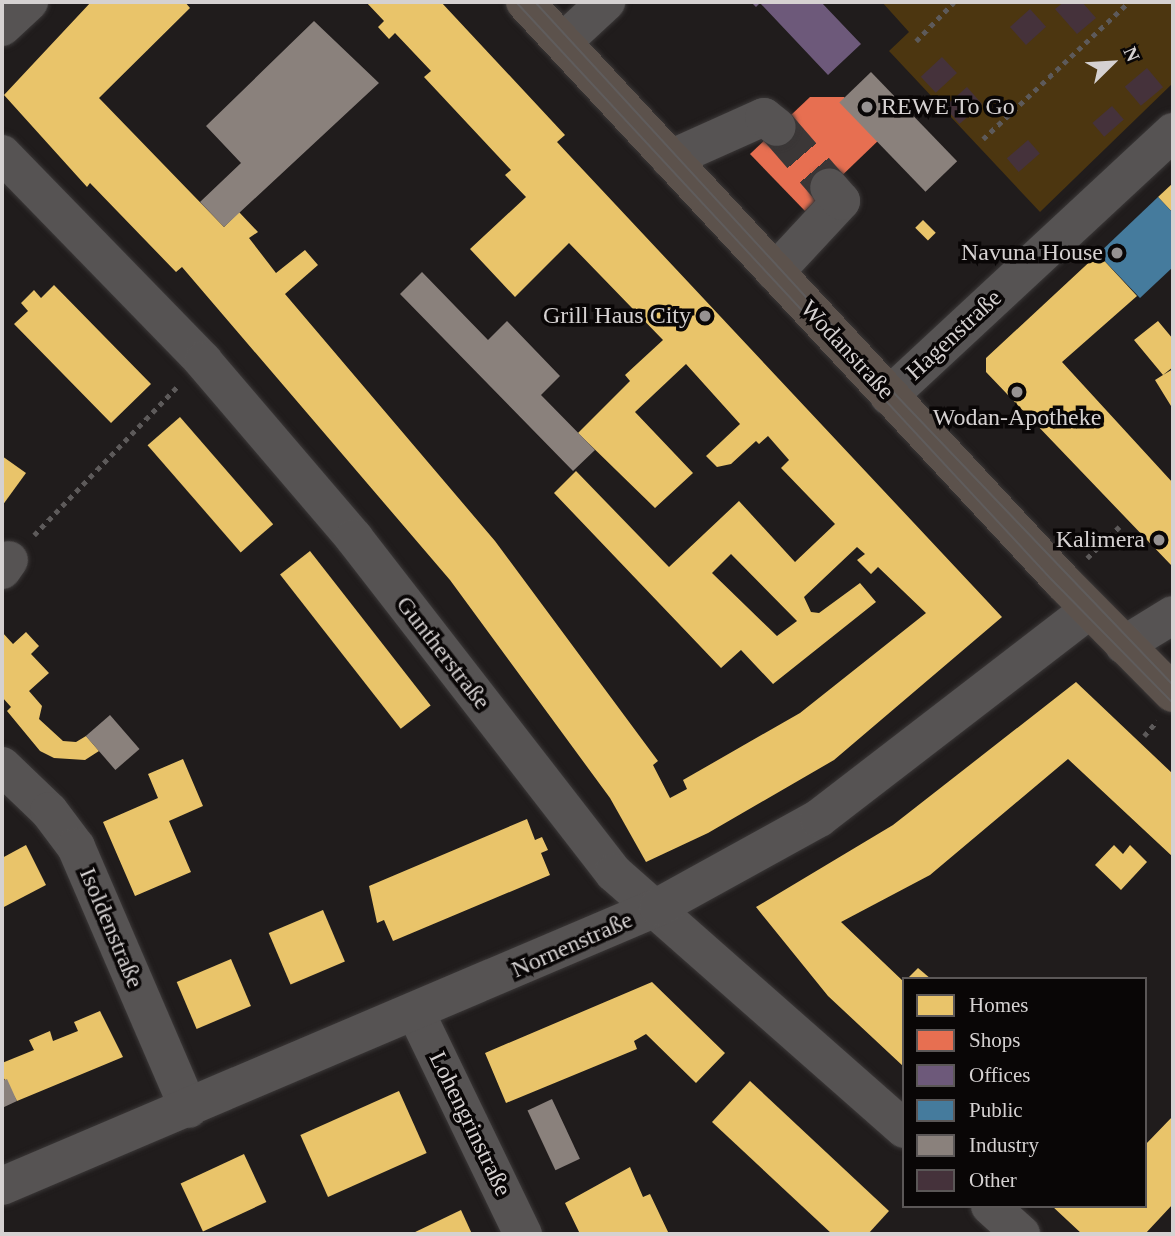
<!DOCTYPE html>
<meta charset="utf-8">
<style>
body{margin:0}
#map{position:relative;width:1175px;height:1236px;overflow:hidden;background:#201c1c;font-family:Georgia,serif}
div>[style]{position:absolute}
.green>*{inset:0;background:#4c3610}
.homes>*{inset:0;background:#e9c46a;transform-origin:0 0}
.shops>*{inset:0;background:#e76f51}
.offices>*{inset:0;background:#6d597a}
.public>*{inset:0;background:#457b9d}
.industry>*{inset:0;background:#8a817c;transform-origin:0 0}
.building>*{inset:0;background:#45323b;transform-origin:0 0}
.minor-tunnel>*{height:38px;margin-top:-19px;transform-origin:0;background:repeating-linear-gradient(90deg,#3b3737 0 38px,transparent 0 57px)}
.path>*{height:4.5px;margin-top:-2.25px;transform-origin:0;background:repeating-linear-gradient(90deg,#5d5a5a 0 5px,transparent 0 10px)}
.roads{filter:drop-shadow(0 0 2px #3a3737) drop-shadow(0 0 2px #3a3737)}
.minor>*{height:38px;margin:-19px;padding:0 19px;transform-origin:19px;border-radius:19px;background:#565353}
.major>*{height:38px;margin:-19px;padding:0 19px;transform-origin:19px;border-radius:19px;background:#5c524c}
.tram>*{height:2px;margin:-1px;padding:0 1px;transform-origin:1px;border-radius:1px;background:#605d5d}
.dots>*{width:19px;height:19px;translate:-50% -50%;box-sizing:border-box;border:4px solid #090606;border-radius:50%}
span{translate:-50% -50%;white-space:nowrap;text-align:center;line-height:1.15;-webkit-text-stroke:7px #090606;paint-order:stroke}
.poi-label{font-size:24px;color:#d5d1d1}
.left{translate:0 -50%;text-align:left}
.right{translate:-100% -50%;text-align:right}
.street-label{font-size:24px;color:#d5d1d1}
.frame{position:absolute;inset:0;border:4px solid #d5d1d1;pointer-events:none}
.legend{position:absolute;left:902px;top:977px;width:245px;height:231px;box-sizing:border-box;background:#090606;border:2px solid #5b5757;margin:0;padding:9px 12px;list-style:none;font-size:21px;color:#d5d1d1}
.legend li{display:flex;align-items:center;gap:14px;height:35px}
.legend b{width:35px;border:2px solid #5b5757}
.north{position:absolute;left:1077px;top:28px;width:70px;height:70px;-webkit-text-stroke:5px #090606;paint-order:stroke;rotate:66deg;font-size:19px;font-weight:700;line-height:28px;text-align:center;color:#d5d1d1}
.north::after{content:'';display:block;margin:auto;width:24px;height:32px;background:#d5d1d1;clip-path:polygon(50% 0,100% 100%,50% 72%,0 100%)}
</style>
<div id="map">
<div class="green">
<div style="clip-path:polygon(882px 2px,1173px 2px,1173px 83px,1040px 212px,889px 51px,909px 32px)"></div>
</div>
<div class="homes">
<div style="clip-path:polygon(evenodd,91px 2px,185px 2px,190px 8px,99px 98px,224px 227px,239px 212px,258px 232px,249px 238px,276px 273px,305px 250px,318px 265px,285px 294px,495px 541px,658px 761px,653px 765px,670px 798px,687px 789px,683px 780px,800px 713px,926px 613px,878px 567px,871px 574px,857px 560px,865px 554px,857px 547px,804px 597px,811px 612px,819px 613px,860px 583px,876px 602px,773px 684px,741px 650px,721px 668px,554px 493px,576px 471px,669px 567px,739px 501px,795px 562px,835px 524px,781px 468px,789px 460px,768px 436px,759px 444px,756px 441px,731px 464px,717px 467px,706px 456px,740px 424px,686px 364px,635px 412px,693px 473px,655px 508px,578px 433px,630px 381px,625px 375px,663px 340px,569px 243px,515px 297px,470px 249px,526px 197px,505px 175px,511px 170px,424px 77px,431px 71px,395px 33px,389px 39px,378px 27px,384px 21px,366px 2px,441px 2px,565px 135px,557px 142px,570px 156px,1002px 617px,834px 760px,708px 833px,646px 862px,610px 798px,450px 580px,182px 267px,176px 272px,90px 183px,87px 187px,4px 95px,91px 2px,731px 554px,797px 621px,777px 636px,712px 573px,731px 554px)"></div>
<div style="clip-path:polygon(1173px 183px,1173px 213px,1158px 197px)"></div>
<div style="left:923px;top:220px;width:18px;height:11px;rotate:45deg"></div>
<div style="clip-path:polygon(1098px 254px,1137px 296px,1062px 362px,1173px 483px,1171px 565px,986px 372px,986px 358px)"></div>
<div style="clip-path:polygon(54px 285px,151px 384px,111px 423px,14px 324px,28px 311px,21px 303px,34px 290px,41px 298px)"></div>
<div style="clip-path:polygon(1158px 321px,1173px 339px,1173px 367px,1163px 375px,1173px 369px,1171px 406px,1155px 380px,1163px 375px,1134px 340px)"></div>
<div style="left:180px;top:417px;width:142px;height:43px;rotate:49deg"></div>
<div style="clip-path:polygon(2px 456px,26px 473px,2px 506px)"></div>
<div style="left:310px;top:551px;width:196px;height:38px;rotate:52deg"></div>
<div style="clip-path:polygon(2px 632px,13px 644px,26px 632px,39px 646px,31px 654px,49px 673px,29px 691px,42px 706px,39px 719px,63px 741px,76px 742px,86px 736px,99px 751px,85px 760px,54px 758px,40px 751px,7px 711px,11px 707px,2px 697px)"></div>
<div style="clip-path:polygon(1076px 682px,1173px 774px,1173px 857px,1068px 759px,930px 875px,841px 922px,904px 982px,904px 1067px,828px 996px,756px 907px,893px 825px)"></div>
<div style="clip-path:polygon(183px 759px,203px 806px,169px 821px,191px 872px,135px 896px,103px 822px,158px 798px,148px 774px)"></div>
<div style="clip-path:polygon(527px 819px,535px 840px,542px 837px,548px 850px,541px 853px,550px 875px,393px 941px,384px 920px,377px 923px,369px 886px)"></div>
<div style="clip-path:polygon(26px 845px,46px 885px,2px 908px,2px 858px)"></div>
<div style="clip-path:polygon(1114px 845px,1123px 854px,1130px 845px,1147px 862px,1121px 890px,1095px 865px)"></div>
<div style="left:323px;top:910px;width:56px;height:59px;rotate:67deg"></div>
<div style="left:231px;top:959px;width:51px;height:59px;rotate:67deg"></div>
<div style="clip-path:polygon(918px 968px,931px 979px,907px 979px)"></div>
<div style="clip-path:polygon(652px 982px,725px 1053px,696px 1083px,646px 1034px,634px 1041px,637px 1049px,506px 1103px,485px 1053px)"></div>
<div style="clip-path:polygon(100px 1011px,123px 1057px,17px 1101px,2px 1075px,2px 1063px,34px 1050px,29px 1040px,50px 1031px,53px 1041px,78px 1031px,74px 1022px)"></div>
<div style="clip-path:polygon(750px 1081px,889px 1211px,868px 1234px,832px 1234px,712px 1122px)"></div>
<div style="left:399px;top:1091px;width:68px;height:108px;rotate:66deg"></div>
<div style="clip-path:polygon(1173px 1116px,1173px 1204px,1145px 1234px,1082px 1234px,1052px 1206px,1145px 1206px,1145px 1145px)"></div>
<div style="left:244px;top:1154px;width:53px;height:70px;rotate:65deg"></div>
<div style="clip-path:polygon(630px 1167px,643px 1197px,650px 1194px,669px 1234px,580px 1234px,565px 1203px)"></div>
<div style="clip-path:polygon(461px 1210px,472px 1234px,411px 1234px)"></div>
</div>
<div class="shops">
<div style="clip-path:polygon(810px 97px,844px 97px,882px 137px,805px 211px,750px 154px)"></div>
</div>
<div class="offices">
<div style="clip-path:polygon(751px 2px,821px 2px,861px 44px,828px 75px,760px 3px,756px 7px)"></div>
</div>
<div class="public">
<div style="clip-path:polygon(1158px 197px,1173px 213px,1173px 267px,1140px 298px,1098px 254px)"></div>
</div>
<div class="industry">
<div style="clip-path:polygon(314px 21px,379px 83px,224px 227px,200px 202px,241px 163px,206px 126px)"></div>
<div style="left:871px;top:72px;width:124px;height:44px;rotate:46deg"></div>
<div style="clip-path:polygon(422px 272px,488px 340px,507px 321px,560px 376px,541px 395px,595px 450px,573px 471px,400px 294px)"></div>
<div style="left:110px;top:715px;width:45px;height:32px;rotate:49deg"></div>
<div style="clip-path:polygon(7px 1079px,17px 1101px,2px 1108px,2px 1081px)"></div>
<div style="left:552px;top:1099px;width:66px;height:27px;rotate:65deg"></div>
</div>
<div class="building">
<div style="clip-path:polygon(1064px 2px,1082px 2px,1096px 18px,1077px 34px,1055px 9px)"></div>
<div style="left:1030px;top:9px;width:24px;height:27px;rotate:48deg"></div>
<div style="left:942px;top:57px;width:22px;height:29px;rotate:47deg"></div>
<div style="left:1147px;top:68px;width:25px;height:29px;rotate:50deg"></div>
<div style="left:967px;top:87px;width:23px;height:30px;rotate:49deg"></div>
<div style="left:1112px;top:106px;width:18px;height:26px;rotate:49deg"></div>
<div style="left:1028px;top:140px;width:18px;height:28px;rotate:49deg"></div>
</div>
<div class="minor-tunnel">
<div style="left:777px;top:127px;width:79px;rotate:49.1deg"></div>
</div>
<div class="path">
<div style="left:916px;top:41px;width:54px;rotate:-45.7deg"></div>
<div style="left:983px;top:139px;width:200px;rotate:-43.2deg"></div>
<div style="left:34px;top:535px;width:209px;rotate:-46deg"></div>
<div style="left:1087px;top:558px;width:45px;rotate:-44.1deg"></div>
<div style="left:1144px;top:736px;width:20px;rotate:-49deg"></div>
</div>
<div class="roads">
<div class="minor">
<div style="left:2px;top:27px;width:37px;rotate:-43deg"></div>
<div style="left:563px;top:42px;width:59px;rotate:-42.9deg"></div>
<div style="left:2px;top:154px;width:289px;rotate:45.8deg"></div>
<div style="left:203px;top:361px;width:233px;rotate:49.5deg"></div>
<div style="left:354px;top:538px;width:424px;rotate:52.2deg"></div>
<div style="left:614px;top:873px;width:387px;rotate:41.4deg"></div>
<div style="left:670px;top:159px;width:103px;rotate:-24.1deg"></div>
<div style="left:764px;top:117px;width:16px;rotate:38deg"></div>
<div style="left:775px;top:272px;width:97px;rotate:-47.1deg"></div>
<div style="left:841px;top:201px;width:18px;rotate:-131deg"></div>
<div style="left:889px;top:396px;width:388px;rotate:-42.9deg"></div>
<div style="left:2px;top:570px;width:12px;rotate:-55deg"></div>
<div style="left:1124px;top:645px;width:57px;rotate:-31.5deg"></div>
<div style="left:2px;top:766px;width:65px;rotate:43.8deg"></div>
<div style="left:49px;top:811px;width:45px;rotate:53.1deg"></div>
<div style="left:76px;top:847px;width:285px;rotate:66.7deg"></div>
<div style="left:416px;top:1013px;width:246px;rotate:64.2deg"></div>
<div style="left:2px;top:1186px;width:713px;rotate:-23.04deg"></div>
<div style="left:658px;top:907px;width:184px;rotate:-28.9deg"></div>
<div style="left:819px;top:818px;width:341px;rotate:-37.6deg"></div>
<div style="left:990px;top:1206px;width:42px;rotate:42.1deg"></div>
</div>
<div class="major">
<div style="left:525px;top:2px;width:791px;rotate:47.15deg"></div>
<div style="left:1063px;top:582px;width:156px;rotate:45.3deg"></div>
</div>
</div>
<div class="tram">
<div style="left:516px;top:2px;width:787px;rotate:47.16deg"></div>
<div style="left:1051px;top:579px;width:174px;rotate:45.5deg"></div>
<div style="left:535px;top:2px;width:529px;rotate:47.45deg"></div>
<div style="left:893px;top:392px;width:405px;rotate:46.3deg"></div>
</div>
<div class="dots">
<div style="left:867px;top:107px;background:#969292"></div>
<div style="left:1117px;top:253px;background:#969292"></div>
<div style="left:705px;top:316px;background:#969292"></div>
<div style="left:1017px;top:392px;background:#969292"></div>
<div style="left:1159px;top:540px;background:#969292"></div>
</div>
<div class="poi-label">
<span class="left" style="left:881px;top:107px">REWE To Go</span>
<span class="right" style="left:1103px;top:253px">Navuna House</span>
<span class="right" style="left:691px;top:316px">Grill Haus City</span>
<span style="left:1017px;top:418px">Wodan-Apotheke</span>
<span class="right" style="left:1145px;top:540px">Kalimera</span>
</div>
<div class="street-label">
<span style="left:954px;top:335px;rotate:-43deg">Hagenstraße</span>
<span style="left:847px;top:350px;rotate:47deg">Wodanstraße</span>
<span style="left:443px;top:653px;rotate:52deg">Guntherstraße</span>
<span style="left:111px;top:928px;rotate:67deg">Isoldenstraße</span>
<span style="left:572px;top:945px;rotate:-24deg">Nornenstraße</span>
<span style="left:470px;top:1124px;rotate:64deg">Lohengrinstraße</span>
</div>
<div class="frame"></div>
<ul class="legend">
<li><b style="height:19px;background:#e9c46a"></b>Homes</li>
<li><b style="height:19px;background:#e76f51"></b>Shops</li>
<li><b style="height:19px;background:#6d597a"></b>Offices</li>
<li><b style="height:19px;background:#457b9d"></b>Public</li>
<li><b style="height:19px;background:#8a817c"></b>Industry</li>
<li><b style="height:19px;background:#45323b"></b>Other</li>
</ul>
<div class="north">N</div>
</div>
